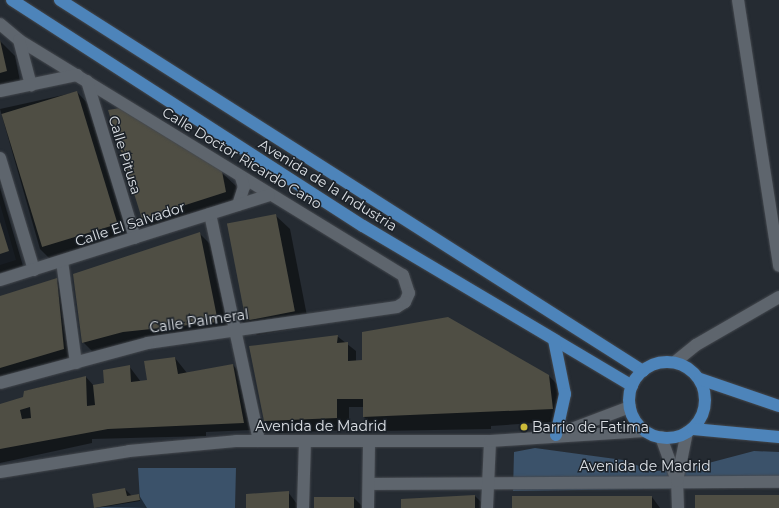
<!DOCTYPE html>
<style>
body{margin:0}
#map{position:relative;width:779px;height:508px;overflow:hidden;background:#252b32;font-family:Montserrat,sans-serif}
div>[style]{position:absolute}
.built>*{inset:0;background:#2c3641}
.green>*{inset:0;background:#3b526a}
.shadow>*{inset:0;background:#0007}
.building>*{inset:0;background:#4f4e44;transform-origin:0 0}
.roads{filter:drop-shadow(0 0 1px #44484e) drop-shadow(0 0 1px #44484e)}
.street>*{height:12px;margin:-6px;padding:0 6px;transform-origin:6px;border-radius:6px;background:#5e656d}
.secondary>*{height:12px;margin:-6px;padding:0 6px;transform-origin:6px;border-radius:6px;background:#5e656d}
.primary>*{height:12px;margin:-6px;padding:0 6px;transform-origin:6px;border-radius:6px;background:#4d84ba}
.primary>.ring{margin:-6px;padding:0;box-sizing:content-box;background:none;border:12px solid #4d84ba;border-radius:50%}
.dots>*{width:11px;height:11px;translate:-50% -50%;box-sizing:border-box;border:2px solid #1b2128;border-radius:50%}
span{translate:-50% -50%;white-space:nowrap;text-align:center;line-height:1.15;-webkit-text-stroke:3px #1b2128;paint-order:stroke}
.street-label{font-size:14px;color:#dce0e5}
.poi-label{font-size:14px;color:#dce0e5}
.left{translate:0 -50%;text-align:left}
</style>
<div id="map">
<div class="built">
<div style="clip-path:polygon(0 204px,16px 260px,0 265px)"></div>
</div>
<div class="green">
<div style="clip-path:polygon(535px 448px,623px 460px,652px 471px,682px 470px,754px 451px,779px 452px,779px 487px,513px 491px,514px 452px)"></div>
<div style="clip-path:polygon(138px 468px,236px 468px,235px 508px,97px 508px,140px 501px)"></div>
</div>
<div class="shadow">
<div style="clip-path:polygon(0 41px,15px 56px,21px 86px,0 91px)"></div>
<div style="clip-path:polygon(77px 92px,91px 107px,132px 239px,54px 263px,40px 249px,0 109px)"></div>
<div style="clip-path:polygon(221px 172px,236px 186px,240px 206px,158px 233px,143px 218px)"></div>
<div style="clip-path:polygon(0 188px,23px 266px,0 273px)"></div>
<div style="clip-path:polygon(275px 215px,290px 229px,309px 326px,257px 335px,242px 321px)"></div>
<div style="clip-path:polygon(199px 233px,211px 245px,229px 333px,98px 357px,83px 342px)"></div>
<div style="clip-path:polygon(56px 279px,71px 293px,78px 363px,0 387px,0 297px)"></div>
<div style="clip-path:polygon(337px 336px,356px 351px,356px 362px,549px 376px,560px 387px,564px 421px,491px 426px,491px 429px,378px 431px,364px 417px,364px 407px,349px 407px,349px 430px,276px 433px,265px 421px)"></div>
<div style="clip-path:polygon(175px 358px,187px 373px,233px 365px,240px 373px,251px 430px,206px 432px,206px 436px,92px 439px,92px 443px,0 463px,0 405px,24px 398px,25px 391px,79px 378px,86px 377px,94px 386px,104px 384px,129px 366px,141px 382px,148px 381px)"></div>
<div style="clip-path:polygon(125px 489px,132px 496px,139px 495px,147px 508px,95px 507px)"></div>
<div style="clip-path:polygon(288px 492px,300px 508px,247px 508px)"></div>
<div style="clip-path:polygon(475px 496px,487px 508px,402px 508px)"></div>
<div style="clip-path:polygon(652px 497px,660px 508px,513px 508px)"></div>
<div style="clip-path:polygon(354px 498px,364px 508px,315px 508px)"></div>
</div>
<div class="building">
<div style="clip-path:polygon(0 40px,7px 71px,0 73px)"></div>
<div style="left:77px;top:91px;width:139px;height:79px;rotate:73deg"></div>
<div style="clip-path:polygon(120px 108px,222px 171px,226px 192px,142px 219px,108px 110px)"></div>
<div style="left:276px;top:214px;width:99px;height:50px;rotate:79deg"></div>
<div style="clip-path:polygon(0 222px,9px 251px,0 254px)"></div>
<div style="clip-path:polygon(200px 232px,218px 322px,123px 332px,82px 343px,73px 274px)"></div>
<div style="clip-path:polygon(57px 278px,64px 349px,0 368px,0 296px)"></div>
<div style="clip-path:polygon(448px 317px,549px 375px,553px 409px,363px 417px,363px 399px,337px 399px,337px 418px,264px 421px,249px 346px,338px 335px,337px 343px,348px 342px,348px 361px,362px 360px,362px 332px)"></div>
<div style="clip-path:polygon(evenodd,175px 357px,178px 374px,233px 364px,244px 423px,108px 429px,0 449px,0 404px,23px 397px,24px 391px,86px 376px,87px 406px,95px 405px,93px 385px,104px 383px,103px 370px,130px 365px,131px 382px,147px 380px,144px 361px,175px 357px,30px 407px,31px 418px,22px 419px,20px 410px,30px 407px)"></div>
<div style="clip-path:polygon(125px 488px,127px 496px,139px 494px,140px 500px,94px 508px,92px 494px)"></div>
<div style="clip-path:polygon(289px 491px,289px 508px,246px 508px,246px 494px)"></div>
<div style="clip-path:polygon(475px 495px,475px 508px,401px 508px,401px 499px)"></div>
<div style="left:779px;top:495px;width:13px;height:84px;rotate:90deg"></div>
<div style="left:512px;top:496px;width:140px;height:12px"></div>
<div style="left:314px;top:497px;width:40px;height:11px"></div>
</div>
<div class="roads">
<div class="street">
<div style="left:738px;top:0;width:269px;rotate:81.2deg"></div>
<div style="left:0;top:24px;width:25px;rotate:40deg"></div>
<div style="left:19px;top:40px;width:450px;rotate:31.5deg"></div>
<div style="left:403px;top:275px;width:19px;rotate:72deg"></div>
<div style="left:409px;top:293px;width:10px;rotate:114deg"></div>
<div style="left:405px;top:302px;width:9px;rotate:148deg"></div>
<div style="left:397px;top:307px;width:252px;rotate:171.8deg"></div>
<div style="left:148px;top:343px;width:153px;rotate:164.9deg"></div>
<div style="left:19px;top:40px;width:47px;rotate:75.1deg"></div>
<div style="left:87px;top:81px;width:164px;rotate:73deg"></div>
<div style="left:0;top:91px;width:79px;rotate:-11.7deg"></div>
<div style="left:0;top:158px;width:117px;rotate:73.1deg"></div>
<div style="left:238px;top:205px;width:19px;rotate:-72deg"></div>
<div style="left:244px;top:187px;width:10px;rotate:-107deg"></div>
<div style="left:210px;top:214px;width:232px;rotate:77.8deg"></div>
<div style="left:62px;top:261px;width:103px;rotate:82.2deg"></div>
<div style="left:0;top:280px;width:282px;rotate:-17.5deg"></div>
<div style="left:675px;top:362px;width:27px;rotate:-39deg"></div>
<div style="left:696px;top:345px;width:96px;rotate:-30deg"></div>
<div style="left:661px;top:437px;width:47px;rotate:70deg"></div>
<div style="left:369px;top:484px;width:410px;rotate:-0.3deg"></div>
<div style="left:303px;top:508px;width:67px;rotate:-88.3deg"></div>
<div style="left:368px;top:508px;width:66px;rotate:-89.1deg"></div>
<div style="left:487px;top:508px;width:67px;rotate:-87.4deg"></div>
<div style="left:678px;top:508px;width:27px;rotate:-92deg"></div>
<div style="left:677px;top:481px;width:50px;rotate:-78.5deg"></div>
</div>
<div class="secondary">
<div style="left:558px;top:434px;width:77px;rotate:-20.6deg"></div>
<div style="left:0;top:472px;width:131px;rotate:-9.2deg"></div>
<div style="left:129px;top:451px;width:107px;rotate:-5.3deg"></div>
<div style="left:236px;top:441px;width:254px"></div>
<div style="left:490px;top:441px;width:155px;rotate:-3.7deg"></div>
</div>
<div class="primary">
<div style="left:12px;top:0;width:417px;rotate:32.8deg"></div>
<div style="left:363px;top:226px;width:313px;rotate:30.7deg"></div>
<div style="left:60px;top:0;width:691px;rotate:32.47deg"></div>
<div style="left:554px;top:340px;width:55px;rotate:78.5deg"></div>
<div style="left:565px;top:394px;width:42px;rotate:102.4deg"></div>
<div class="ring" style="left:629px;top:362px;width:64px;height:64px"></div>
<div style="left:700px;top:379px;width:83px;rotate:18.9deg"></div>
<div style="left:693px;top:429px;width:86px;rotate:5.3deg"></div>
</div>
</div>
<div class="dots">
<div style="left:524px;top:427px;background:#cbba39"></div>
</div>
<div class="street-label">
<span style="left:125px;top:155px;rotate:73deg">Calle Pitusa</span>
<span style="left:242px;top:158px;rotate:31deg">Calle Doctor Ricardo Cano</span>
<span style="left:328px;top:185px;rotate:32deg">Avenida de la Industria</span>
<span style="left:130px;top:224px;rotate:-18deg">Calle El Salvador</span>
<span style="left:199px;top:321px;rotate:-8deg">Calle Palmeral</span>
<span style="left:321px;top:426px">Avenida de Madrid</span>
<span style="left:645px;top:466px">Avenida de Madrid</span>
</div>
<div class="poi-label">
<span class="left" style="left:532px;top:427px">Barrio de Fatima</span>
</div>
</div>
